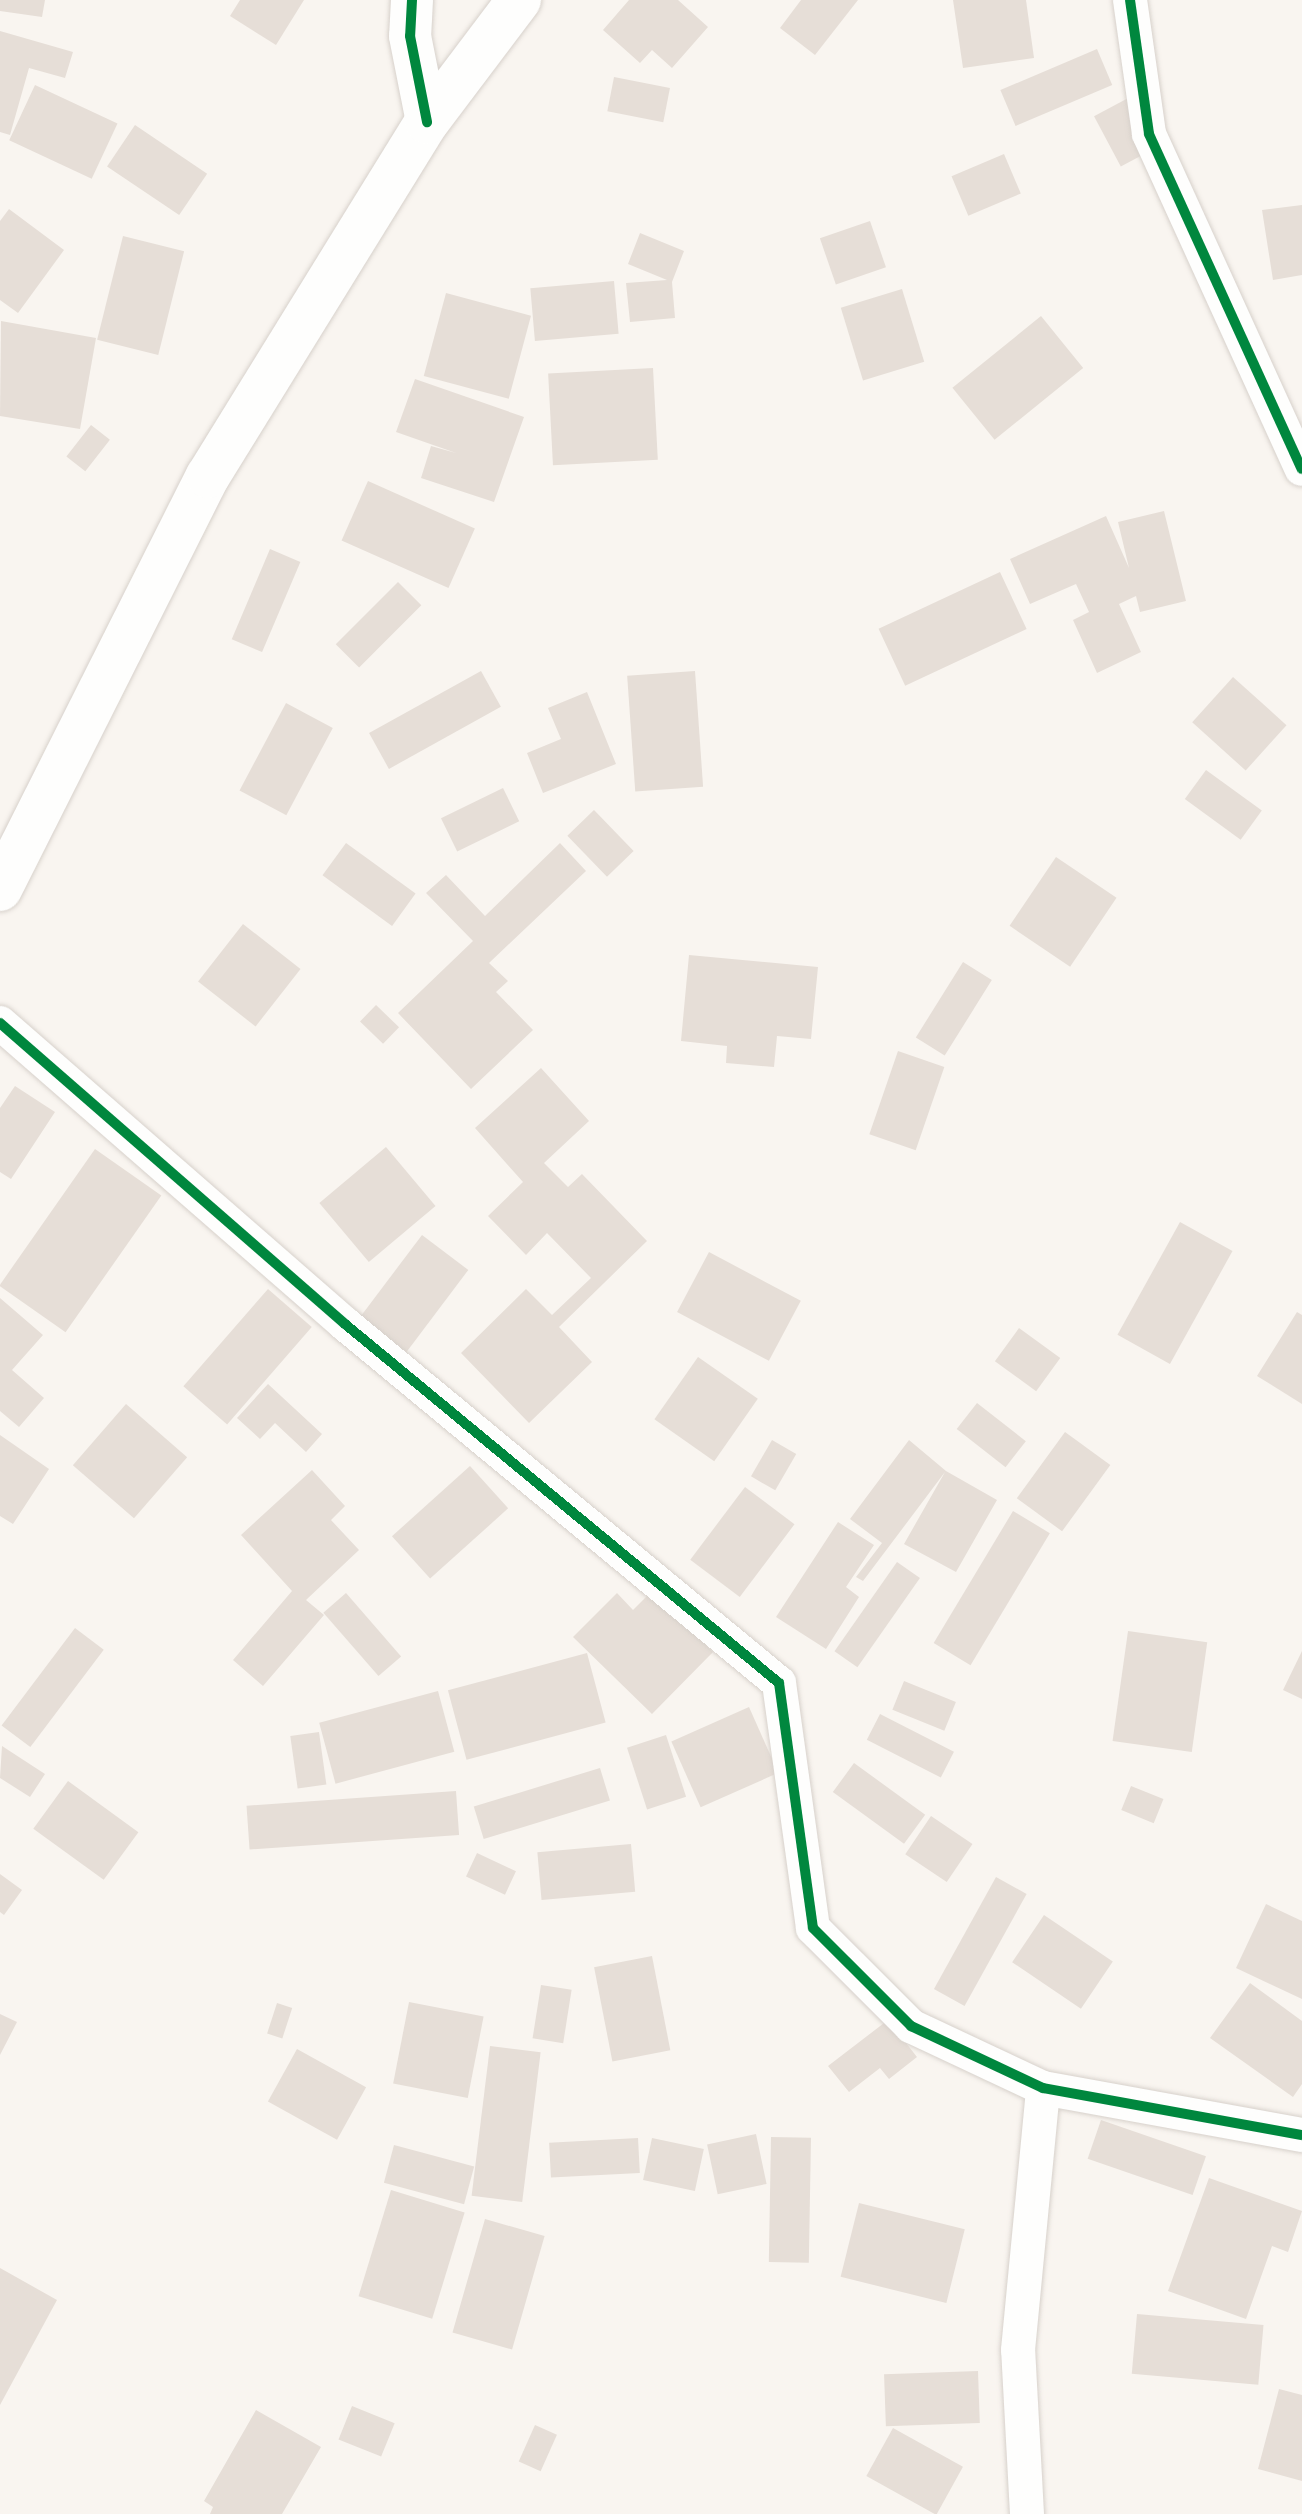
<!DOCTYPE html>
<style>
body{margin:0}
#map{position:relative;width:1302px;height:2514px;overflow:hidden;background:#f9f5f0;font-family:"Varela Round",sans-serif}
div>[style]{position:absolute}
.building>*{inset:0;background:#e6ded7;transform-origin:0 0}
.roads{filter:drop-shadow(0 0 2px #d7d1cb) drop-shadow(0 0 2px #d7d1cb)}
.minor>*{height:34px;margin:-17px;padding:0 17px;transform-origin:17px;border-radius:17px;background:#fefefd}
.tertiary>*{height:42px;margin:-21px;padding:0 21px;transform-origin:21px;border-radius:21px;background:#fefefd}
.secondary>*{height:44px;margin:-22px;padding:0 22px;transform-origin:22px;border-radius:22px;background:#fefefd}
.cycleway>*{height:10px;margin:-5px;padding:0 5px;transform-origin:5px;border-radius:5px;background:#00873e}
span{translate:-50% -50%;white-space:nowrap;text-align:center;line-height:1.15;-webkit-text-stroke:8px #fffaf3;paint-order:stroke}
</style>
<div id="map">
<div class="building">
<div style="clip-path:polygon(0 0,45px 0,42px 17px,0 11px)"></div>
<div style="clip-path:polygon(240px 0,304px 0,276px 45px,230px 16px)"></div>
<div style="clip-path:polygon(629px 0,678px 0,708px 27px,672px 68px,652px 50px,640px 63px,603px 30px)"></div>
<div style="clip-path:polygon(801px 0,858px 0,815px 55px,780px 28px)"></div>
<div style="clip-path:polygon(953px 0,1026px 0,1034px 58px,963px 68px)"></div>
<div style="clip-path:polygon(0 31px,73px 52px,65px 78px,29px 68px,10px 135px,0 132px)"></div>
<div style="left:1097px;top:49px;width:39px;height:105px;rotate:67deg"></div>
<div style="left:614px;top:77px;width:57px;height:35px;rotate:11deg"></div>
<div style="left:35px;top:85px;width:91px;height:61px;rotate:25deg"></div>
<div style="left:1132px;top:96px;width:57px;height:43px;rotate:62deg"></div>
<div style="left:135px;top:125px;width:87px;height:50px;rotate:34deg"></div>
<div style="left:1004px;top:154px;width:43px;height:57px;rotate:67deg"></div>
<div style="clip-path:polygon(1302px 205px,1302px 275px,1273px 280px,1262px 210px)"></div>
<div style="clip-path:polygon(9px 209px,64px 250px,18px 313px,0 300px,0 221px)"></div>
<div style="left:870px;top:221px;width:49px;height:53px;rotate:71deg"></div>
<div style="clip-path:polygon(640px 233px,684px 251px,672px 282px,675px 318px,630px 322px,626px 283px,667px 280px,628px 264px)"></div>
<div style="left:123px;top:236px;width:63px;height:107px;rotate:14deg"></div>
<div style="left:614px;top:281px;width:53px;height:84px;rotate:85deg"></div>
<div style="left:902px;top:289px;width:76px;height:64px;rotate:73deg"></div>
<div style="left:446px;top:293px;width:88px;height:86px;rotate:15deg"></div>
<div style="left:1041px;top:316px;width:67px;height:114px;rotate:51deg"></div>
<div style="clip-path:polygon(1px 321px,96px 338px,80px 429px,0 416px)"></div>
<div style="left:653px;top:368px;width:92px;height:105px;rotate:87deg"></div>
<div style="clip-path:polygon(415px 379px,524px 417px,494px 502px,421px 478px,431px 446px,456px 453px,396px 432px)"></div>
<div style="left:91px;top:425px;width:24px;height:40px;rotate:38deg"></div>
<div style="left:368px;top:481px;width:117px;height:65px;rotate:24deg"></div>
<div style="clip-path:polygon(1164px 511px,1186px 601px,1140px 612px,1136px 596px,1119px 604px,1141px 652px,1097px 673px,1073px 620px,1089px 612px,1076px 584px,1030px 604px,1010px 559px,1106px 516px,1129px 568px,1118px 522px)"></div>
<div style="left:270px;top:549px;width:33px;height:98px;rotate:23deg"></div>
<div style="left:1000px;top:572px;width:63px;height:134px;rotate:65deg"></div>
<div style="left:398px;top:582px;width:33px;height:88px;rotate:45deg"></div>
<div style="left:481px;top:671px;width:41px;height:128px;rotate:61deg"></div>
<div style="left:695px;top:671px;width:116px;height:68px;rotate:86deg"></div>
<div style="left:1233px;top:677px;width:72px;height:61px;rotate:42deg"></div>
<div style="clip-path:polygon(587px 692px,616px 764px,543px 793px,527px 753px,561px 739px,548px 708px)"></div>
<div style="left:286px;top:703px;width:53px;height:99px;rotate:28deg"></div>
<div style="left:1206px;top:770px;width:69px;height:36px;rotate:36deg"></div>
<div style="left:503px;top:788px;width:37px;height:69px;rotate:64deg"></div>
<div style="left:594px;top:810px;width:57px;height:37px;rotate:46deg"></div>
<div style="left:346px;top:843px;width:86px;height:40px;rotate:36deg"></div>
<div style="clip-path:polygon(560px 843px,586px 871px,489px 963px,508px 981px,496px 992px,533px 1030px,471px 1089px,398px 1013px,473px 941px,426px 893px,446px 875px,485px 916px)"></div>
<div style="left:1056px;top:857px;width:73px;height:83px;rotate:34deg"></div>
<div style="left:243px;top:924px;width:73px;height:73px;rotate:38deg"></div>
<div style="clip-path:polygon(689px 955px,818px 967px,811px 1039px,777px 1036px,774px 1067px,726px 1063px,727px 1046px,681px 1041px)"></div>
<div style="left:963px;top:962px;width:34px;height:89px;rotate:32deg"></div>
<div style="left:376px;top:1005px;width:32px;height:23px;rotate:44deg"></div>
<div style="left:898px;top:1051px;width:49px;height:88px;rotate:19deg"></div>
<div style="clip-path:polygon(541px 1068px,589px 1121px,544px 1163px,568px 1187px,582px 1174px,647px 1241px,559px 1327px,592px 1362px,529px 1423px,461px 1353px,526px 1289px,552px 1315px,591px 1278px,547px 1233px,526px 1255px,488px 1216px,523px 1182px,475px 1128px)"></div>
<div style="clip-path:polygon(15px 1086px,55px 1112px,11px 1179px,0 1172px,0 1108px)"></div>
<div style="left:386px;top:1147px;width:77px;height:87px;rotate:50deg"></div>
<div style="left:95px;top:1149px;width:81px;height:167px;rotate:35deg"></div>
<div style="left:1180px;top:1222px;width:60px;height:129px;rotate:29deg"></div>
<div style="left:422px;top:1235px;width:58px;height:103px;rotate:37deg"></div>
<div style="left:709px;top:1252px;width:104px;height:68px;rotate:28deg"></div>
<div style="left:268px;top:1289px;width:58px;height:129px;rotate:41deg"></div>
<div style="clip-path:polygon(0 1298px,43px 1335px,12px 1370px,44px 1398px,19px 1427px,0 1411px)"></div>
<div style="clip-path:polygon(1297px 1312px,1302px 1315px,1302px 1404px,1257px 1376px)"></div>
<div style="left:1019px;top:1328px;width:51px;height:41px;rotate:36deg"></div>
<div style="left:698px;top:1357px;width:73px;height:76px;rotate:35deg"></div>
<div style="clip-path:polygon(268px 1384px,322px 1434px,306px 1452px,275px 1423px,260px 1439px,237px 1418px)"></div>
<div style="left:977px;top:1403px;width:62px;height:33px;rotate:38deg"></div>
<div style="left:126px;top:1404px;width:81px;height:81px;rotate:41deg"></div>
<div style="left:1065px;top:1432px;width:56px;height:82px;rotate:36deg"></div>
<div style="clip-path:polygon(0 1435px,49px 1469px,13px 1524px,0 1516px)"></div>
<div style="left:772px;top:1440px;width:28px;height:42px;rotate:30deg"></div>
<div style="clip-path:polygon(909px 1440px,946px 1471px,997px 1500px,956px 1572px,904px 1544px,945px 1472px,863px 1581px,856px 1577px,882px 1543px,850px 1519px)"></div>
<div style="left:470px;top:1466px;width:57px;height:105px;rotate:48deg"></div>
<div style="clip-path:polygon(312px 1470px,345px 1506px,331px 1520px,359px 1550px,306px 1600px,324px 1615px,263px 1686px,233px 1660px,292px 1591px,241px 1535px)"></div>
<div style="left:745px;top:1487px;width:62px;height:91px;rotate:37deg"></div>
<div style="left:1013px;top:1511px;width:43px;height:154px;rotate:31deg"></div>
<div style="clip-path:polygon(838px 1522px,874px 1545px,846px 1587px,859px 1597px,826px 1649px,776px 1617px)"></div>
<div style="left:897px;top:1562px;width:28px;height:109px;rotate:35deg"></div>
<div style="clip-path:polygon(652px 1591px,713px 1652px,652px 1714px,573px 1637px,617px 1593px,633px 1610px)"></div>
<div style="left:346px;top:1593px;width:84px;height:30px;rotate:49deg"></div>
<div style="left:75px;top:1628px;width:36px;height:122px;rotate:37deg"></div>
<div style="left:1128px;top:1631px;width:80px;height:111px;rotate:8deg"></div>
<div style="clip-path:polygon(1302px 1651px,1302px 1699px,1283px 1690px)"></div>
<div style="left:587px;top:1653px;width:72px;height:144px;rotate:75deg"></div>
<div style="left:904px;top:1681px;width:56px;height:31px;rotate:22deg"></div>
<div style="left:438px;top:1691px;width:63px;height:123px;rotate:75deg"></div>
<div style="left:749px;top:1707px;width:72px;height:85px;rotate:66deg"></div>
<div style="left:880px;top:1714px;width:83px;height:29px;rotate:27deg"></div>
<div style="left:319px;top:1732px;width:53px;height:29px;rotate:82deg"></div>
<div style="left:666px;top:1735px;width:65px;height:41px;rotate:72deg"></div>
<div style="clip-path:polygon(2px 1746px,45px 1774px,30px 1797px,0 1778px)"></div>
<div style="left:854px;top:1763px;width:88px;height:36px;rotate:36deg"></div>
<div style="left:600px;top:1768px;width:34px;height:132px;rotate:73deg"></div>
<div style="left:68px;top:1781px;width:87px;height:59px;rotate:36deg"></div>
<div style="left:1131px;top:1786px;width:35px;height:26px;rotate:22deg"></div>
<div style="left:456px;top:1791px;width:44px;height:210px;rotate:86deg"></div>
<div style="left:931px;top:1816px;width:50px;height:46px;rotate:34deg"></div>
<div style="left:631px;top:1844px;width:48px;height:94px;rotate:85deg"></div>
<div style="left:477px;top:1853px;width:43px;height:26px;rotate:25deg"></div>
<div style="clip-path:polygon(0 1874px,22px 1890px,4px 1915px,0 1912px)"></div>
<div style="left:996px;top:1877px;width:35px;height:128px;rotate:29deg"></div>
<div style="clip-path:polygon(1266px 1904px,1302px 1921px,1302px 1999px,1236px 1968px)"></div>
<div style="left:1044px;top:1915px;width:83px;height:57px;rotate:34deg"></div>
<div style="left:652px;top:1956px;width:96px;height:59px;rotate:79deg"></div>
<div style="clip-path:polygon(1250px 1983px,1302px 2021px,1302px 2084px,1293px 2097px,1210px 2038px)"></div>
<div style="left:541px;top:1985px;width:31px;height:54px;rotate:9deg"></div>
<div style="left:409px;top:2002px;width:76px;height:83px;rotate:11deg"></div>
<div style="left:277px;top:2003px;width:16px;height:32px;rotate:18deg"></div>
<div style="clip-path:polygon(0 2014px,17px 2022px,0 2055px)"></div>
<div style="clip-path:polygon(888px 2020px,917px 2057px,889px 2079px,880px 2068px,849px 2092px,828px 2066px)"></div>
<div style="left:490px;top:2046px;width:51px;height:151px;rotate:7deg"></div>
<div style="left:297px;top:2049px;width:79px;height:60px;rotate:29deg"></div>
<div style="left:1101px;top:2120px;width:111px;height:41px;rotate:19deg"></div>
<div style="left:756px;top:2134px;width:51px;height:50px;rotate:78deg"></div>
<div style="left:771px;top:2137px;width:40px;height:125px;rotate:1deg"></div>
<div style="left:638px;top:2138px;width:35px;height:89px;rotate:87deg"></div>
<div style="left:652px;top:2138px;width:53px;height:43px;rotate:12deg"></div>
<div style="left:394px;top:2145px;width:83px;height:39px;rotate:15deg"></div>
<div style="clip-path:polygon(1209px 2178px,1302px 2211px,1288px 2252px,1272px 2246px,1246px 2319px,1168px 2291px)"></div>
<div style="left:391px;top:2190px;width:77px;height:111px;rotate:17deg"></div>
<div style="left:859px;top:2203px;width:109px;height:76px;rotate:14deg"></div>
<div style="left:485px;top:2219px;width:62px;height:118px;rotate:16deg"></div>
<div style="clip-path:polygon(0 2268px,57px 2300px,0 2405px)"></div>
<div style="left:1137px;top:2314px;width:127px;height:60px;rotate:5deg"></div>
<div style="left:978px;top:2371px;width:52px;height:94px;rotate:88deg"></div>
<div style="clip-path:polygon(1279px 2389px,1302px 2395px,1302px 2481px,1258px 2469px)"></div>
<div style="left:352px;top:2406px;width:46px;height:36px;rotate:22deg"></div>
<div style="clip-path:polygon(256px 2410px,321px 2447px,282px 2514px,210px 2514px,213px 2507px,204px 2501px)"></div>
<div style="left:535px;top:2425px;width:24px;height:40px;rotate:24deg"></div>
<div style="left:893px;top:2428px;width:80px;height:55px;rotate:29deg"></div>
</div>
<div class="roads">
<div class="minor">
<div style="left:1130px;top:0;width:135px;rotate:81.9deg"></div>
<div style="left:1149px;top:134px;width:368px;rotate:65.5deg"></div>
<div style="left:0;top:1023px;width:458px;rotate:41.1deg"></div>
<div style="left:345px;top:1324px;width:563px;rotate:39.6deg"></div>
<div style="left:779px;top:1683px;width:247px;rotate:82.1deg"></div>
<div style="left:813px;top:1928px;width:139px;rotate:45deg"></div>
<div style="left:911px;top:2026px;width:146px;rotate:25.2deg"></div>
<div style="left:1043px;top:2088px;width:263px;rotate:10.3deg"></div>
<div style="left:1027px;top:2514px;width:164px;rotate:-93.1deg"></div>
<div style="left:1018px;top:2350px;width:263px;rotate:-84.5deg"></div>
</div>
<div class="tertiary">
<div style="left:412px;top:0;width:36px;rotate:93deg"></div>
<div style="left:410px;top:36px;width:88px;rotate:78.8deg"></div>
</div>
<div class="secondary">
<div style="left:0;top:889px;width:462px;rotate:-63.3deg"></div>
<div style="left:208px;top:476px;width:416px;rotate:-58.3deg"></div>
<div style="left:427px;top:122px;width:153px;rotate:-53deg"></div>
</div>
</div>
<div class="cycleway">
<div style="left:412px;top:0;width:36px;rotate:93deg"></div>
<div style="left:410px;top:36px;width:88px;rotate:78.8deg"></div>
<div style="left:1130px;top:0;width:135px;rotate:81.9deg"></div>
<div style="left:1149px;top:134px;width:368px;rotate:65.5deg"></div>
<div style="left:0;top:1023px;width:458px;rotate:41.1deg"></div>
<div style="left:345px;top:1324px;width:563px;rotate:39.6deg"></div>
<div style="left:779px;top:1683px;width:247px;rotate:82.1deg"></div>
<div style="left:813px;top:1928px;width:139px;rotate:45deg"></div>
<div style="left:911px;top:2026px;width:146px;rotate:25.2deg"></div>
<div style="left:1043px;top:2088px;width:263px;rotate:10.3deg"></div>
</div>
</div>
